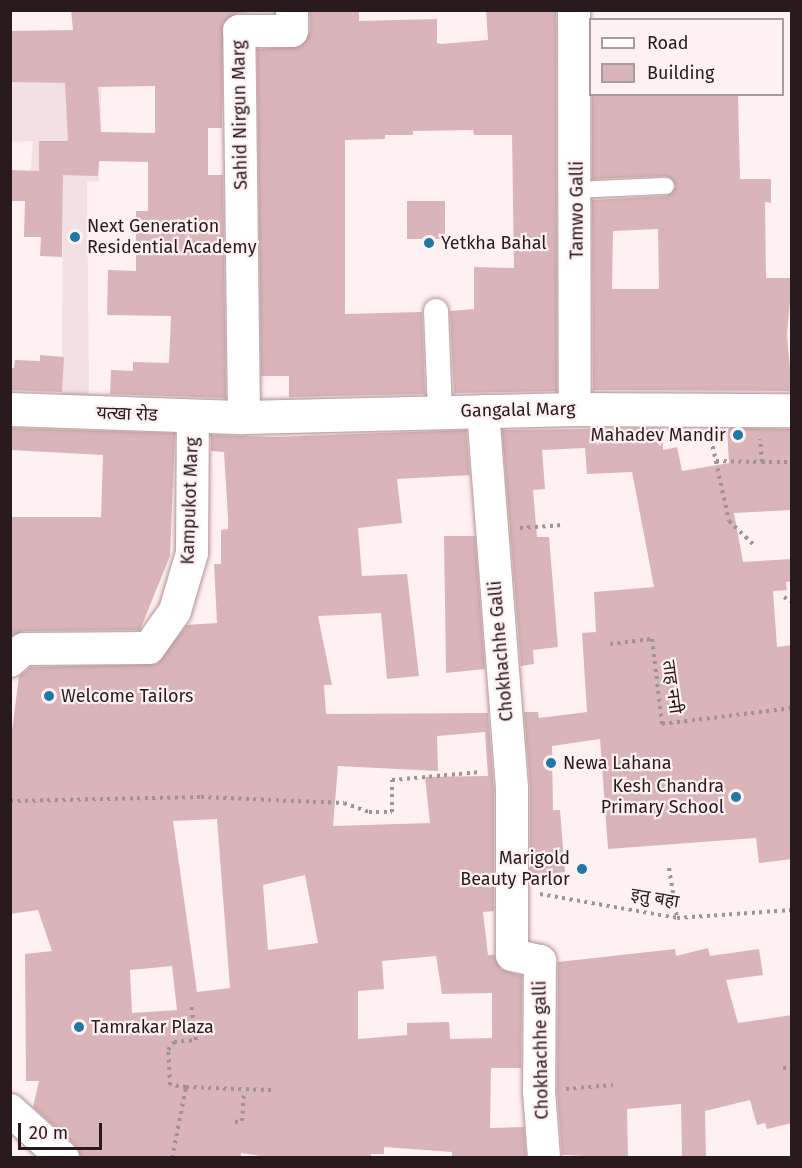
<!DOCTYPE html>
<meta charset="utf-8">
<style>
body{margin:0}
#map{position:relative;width:802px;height:1168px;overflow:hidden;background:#fff0f1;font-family:"Fira Sans","Noto Sans Devanagari",sans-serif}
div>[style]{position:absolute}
.built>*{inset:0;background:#f2e0e2}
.building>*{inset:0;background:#d9b5b9;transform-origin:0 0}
.path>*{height:4px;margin-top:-2px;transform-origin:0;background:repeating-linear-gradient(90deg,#a19293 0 3px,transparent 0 7.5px)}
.roads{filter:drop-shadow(0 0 2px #b39195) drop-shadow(0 0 2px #b39195)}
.service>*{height:16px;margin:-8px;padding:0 8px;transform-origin:8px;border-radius:8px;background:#fff}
.pedestrian>*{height:24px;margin:-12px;padding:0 12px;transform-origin:12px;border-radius:12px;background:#fff}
.minor>*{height:32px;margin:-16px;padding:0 16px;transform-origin:16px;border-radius:16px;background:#fff}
.tertiary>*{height:33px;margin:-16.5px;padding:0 16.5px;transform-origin:16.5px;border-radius:16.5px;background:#fff}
.dots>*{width:16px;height:16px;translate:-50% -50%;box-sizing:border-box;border:3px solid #fff0f1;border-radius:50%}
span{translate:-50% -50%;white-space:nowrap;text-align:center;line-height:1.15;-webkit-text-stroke:4.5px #fff0f1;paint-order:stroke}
.street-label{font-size:18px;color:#291b1d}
.poi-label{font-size:18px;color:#291b1d}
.left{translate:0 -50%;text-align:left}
.right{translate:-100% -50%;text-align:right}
.frame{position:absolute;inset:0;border:12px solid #291b1d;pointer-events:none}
.legend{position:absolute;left:589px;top:18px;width:195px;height:78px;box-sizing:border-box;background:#fff0f1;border:2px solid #a99b9c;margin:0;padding:8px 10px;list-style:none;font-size:18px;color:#291b1d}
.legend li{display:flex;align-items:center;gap:12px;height:30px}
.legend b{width:30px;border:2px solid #a99b9c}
.scale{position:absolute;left:18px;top:1123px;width:84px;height:27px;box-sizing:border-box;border:3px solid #291b1d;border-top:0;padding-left:8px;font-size:18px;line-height:21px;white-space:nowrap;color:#291b1d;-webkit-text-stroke:4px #fff0f1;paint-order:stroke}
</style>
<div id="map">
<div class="built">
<div style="clip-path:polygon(11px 61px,102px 62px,99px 181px,87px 182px,89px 404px,62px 402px,63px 190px,29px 189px,33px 141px,11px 142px)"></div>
</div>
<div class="building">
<div style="clip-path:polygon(evenodd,71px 10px,274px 10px,238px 13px,223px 23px,222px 128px,208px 128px,208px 175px,223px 175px,226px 398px,110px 394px,111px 370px,133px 371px,133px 362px,169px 363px,171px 316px,107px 315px,108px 270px,136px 271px,136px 211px,148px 211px,148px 162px,99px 161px,98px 176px,63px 175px,62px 257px,40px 256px,41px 237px,24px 237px,25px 201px,10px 201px,10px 170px,39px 171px,39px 141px,68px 141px,65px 83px,10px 82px,10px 31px,73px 30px,71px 10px,155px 86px,155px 133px,101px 132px,98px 87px,155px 86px)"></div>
<div style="clip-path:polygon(310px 10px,359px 10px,359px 21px,437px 19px,437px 43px,441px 44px,488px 40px,486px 10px,556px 10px,557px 391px,454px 393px,450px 311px,474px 309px,474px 267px,514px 268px,512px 135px,474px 135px,473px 130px,413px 131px,413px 135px,385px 135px,385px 139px,345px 140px,345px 314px,422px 312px,425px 394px,289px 397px,289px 376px,261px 376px,257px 49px,301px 46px,310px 32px)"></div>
<div style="clip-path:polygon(evenodd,592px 94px,738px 94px,740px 179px,771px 179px,771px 203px,765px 202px,766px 278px,792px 278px,787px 335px,792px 391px,593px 390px,592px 200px,666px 196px,676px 186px,666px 176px,592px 179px,592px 94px,658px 229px,659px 289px,612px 289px,613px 231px,658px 229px)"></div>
<div style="left:407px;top:201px;width:38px;height:38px"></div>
<div style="clip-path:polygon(40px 355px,64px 357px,62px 392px,10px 390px,10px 368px,14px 368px,15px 360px,40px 361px)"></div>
<div style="clip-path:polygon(10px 428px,175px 433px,170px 556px,140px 630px,24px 631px,10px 637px,10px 517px,101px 517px,103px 455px,10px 450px)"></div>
<div style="clip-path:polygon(662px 428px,663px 450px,677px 447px,682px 471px,729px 463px,727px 428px,792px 429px,792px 510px,734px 513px,743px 562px,792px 559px,792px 581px,786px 582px,787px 590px,773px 591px,777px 647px,792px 645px,792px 859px,759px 863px,756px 838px,608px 849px,600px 739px,552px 746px,553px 810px,560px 810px,565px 872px,530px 877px,530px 787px,524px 712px,538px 712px,539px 718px,587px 712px,582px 633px,596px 632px,594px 592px,654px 587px,632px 472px,587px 474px,585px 448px,542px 450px,545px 489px,533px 490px,537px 537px,549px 537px,558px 647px,533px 650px,534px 664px,521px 666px,502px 430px)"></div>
<div style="clip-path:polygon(evenodd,466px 430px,470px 475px,397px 479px,402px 523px,358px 528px,362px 576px,407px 574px,419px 676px,387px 679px,381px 613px,318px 616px,332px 685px,324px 685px,326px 714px,488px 713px,494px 789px,494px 911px,483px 912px,488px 955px,494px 955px,501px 969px,522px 976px,521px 1068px,491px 1068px,490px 1128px,524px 1127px,526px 1156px,452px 1158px,452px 1152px,384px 1147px,384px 1154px,371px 1154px,371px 1158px,273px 1158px,241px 1153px,241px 1157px,80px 1158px,75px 1145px,33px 1107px,39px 1081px,26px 1081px,25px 954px,52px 951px,38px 910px,10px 914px,10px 746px,19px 676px,31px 667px,157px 664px,187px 625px,217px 623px,214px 564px,221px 564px,221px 530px,228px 529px,228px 517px,224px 452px,211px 451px,211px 435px,276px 437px,466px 430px,485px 732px,488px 776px,425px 777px,430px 823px,333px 826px,338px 766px,438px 771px,437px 736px,485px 732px,466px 430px,217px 819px,230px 988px,197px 992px,173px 821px,217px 819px,466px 430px,305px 875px,318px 943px,268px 950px,263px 885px,305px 875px,466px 430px,436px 956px,442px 994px,492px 993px,492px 1038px,450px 1039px,449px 1022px,407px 1023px,407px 1035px,358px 1039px,358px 991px,384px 989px,382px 961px,436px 956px,466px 430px,172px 966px,177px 1010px,132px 1013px,130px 970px,172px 966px)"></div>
<div style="clip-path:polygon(444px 536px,475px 536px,485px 669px,446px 673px)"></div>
<div style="clip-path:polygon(708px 948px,710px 956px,759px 949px,763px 975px,726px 980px,738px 1023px,792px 1015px,792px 1123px,767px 1129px,765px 1123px,757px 1125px,750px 1100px,705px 1111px,706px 1158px,682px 1158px,681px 1104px,627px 1109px,628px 1158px,562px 1155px,557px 1090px,558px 962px,675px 949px,676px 956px)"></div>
</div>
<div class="path">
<div style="left:711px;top:439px;width:84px;rotate:77.6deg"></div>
<div style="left:729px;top:521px;width:35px;rotate:44deg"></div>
<div style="left:716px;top:461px;width:46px;rotate:1.2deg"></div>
<div style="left:762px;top:462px;width:23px;rotate:-95deg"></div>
<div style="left:762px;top:462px;width:30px"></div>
<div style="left:520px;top:528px;width:44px;rotate:-3.9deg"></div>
<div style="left:784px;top:597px;width:9px;rotate:32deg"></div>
<div style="left:610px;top:644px;width:42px;rotate:-6.8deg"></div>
<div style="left:652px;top:639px;width:86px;rotate:83.3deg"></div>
<div style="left:662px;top:724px;width:131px;rotate:-7deg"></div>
<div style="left:10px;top:801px;width:191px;rotate:-1.2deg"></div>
<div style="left:201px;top:797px;width:143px;rotate:2.4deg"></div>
<div style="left:344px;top:803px;width:27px;rotate:20deg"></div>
<div style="left:369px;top:812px;width:23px"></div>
<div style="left:392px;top:812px;width:32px;rotate:-90deg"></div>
<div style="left:392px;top:780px;width:89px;rotate:-5.1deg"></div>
<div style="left:669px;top:868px;width:51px;rotate:80.9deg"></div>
<div style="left:540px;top:894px;width:139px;rotate:9.9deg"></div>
<div style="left:677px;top:918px;width:115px;rotate:-4deg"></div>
<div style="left:783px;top:1068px;width:9px;rotate:-6deg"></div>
<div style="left:186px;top:1087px;width:16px;rotate:-173deg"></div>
<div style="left:170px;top:1085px;width:35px;rotate:-93deg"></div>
<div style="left:168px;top:1050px;width:10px;rotate:-53deg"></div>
<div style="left:174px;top:1042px;width:22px;rotate:-5deg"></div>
<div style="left:196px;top:1040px;width:36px;rotate:-98deg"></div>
<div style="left:566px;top:1089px;width:47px;rotate:-4.9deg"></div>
<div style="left:235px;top:1122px;width:7px;rotate:-8deg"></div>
<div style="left:242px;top:1121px;width:29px;rotate:-86deg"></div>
<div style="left:172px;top:1158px;width:72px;rotate:-78.8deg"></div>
<div style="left:186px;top:1087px;width:85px;rotate:2deg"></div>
</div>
<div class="roads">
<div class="service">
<div style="left:577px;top:190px;width:89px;rotate:-2.6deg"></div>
</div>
<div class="pedestrian">
<div style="left:436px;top:311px;width:100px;rotate:87.7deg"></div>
</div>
<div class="minor">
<div style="left:574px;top:10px;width:399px;rotate:89.9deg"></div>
<div style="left:483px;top:411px;width:378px;rotate:85.6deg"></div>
<div style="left:512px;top:788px;width:167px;rotate:90deg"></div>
<div style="left:512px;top:955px;width:29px;rotate:12deg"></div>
<div style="left:540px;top:961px;width:130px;rotate:90.4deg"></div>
<div style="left:539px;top:1091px;width:67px;rotate:85.7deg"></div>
<div style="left:244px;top:417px;width:386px;rotate:-90.7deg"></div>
<div style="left:239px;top:31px;width:53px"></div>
<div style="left:292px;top:31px;width:21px;rotate:-90deg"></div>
<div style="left:10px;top:661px;width:18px;rotate:-41deg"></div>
<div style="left:24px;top:649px;width:125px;rotate:-0.5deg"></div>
<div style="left:149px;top:648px;width:45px;rotate:-54.9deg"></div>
<div style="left:175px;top:611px;width:60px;rotate:-73.7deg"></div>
<div style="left:192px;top:553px;width:136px;rotate:-89.6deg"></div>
<div style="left:10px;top:1110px;width:72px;rotate:42.2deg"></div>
</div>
<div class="tertiary">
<div style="left:10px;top:409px;width:234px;rotate:2deg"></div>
<div style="left:244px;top:417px;width:331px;rotate:-1.4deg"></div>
<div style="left:575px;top:409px;width:217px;rotate:0.3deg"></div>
</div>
</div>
<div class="dots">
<div style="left:75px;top:237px;background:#1f79a7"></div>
<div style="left:429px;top:243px;background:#1f79a7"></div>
<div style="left:738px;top:435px;background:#1f79a7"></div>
<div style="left:49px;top:696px;background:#1f79a7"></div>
<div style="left:551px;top:763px;background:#1f79a7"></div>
<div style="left:736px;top:797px;background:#1f79a7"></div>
<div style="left:582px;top:869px;background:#1f79a7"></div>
<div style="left:79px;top:1027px;background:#1f79a7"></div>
</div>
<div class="street-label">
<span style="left:240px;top:115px;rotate:-91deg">Sahid Nirgun Marg</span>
<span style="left:577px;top:210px;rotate:-90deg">Tamwo Galli</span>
<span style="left:518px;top:410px;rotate:-1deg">Gangalal Marg</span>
<span style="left:127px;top:414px;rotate:2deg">यत्खा रोड</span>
<span style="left:190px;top:501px;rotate:-88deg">Kampukot Marg</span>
<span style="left:501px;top:651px;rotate:-95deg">Chokhachhe Galli</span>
<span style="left:672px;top:687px;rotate:82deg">ताह ननी</span>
<span style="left:655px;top:898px;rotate:9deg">इतु बहा</span>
<span style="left:541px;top:1050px;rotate:-91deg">Chokhachhe galli</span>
</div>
<div class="poi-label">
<span class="left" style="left:87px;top:237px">Next Generation<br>Residential Academy</span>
<span class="left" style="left:441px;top:243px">Yetkha Bahal</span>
<span class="right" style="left:726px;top:435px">Mahadev Mandir</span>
<span class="left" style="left:61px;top:696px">Welcome Tailors</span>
<span class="left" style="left:563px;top:763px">Newa Lahana</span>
<span class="right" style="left:724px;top:797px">Kesh Chandra<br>Primary School</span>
<span class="right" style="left:570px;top:869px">Marigold<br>Beauty Parlor</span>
<span class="left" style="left:91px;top:1027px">Tamrakar Plaza</span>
</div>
<div class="frame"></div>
<ul class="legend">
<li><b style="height:8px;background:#fff"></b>Road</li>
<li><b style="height:16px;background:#d9b5b9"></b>Building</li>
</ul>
<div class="scale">20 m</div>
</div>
